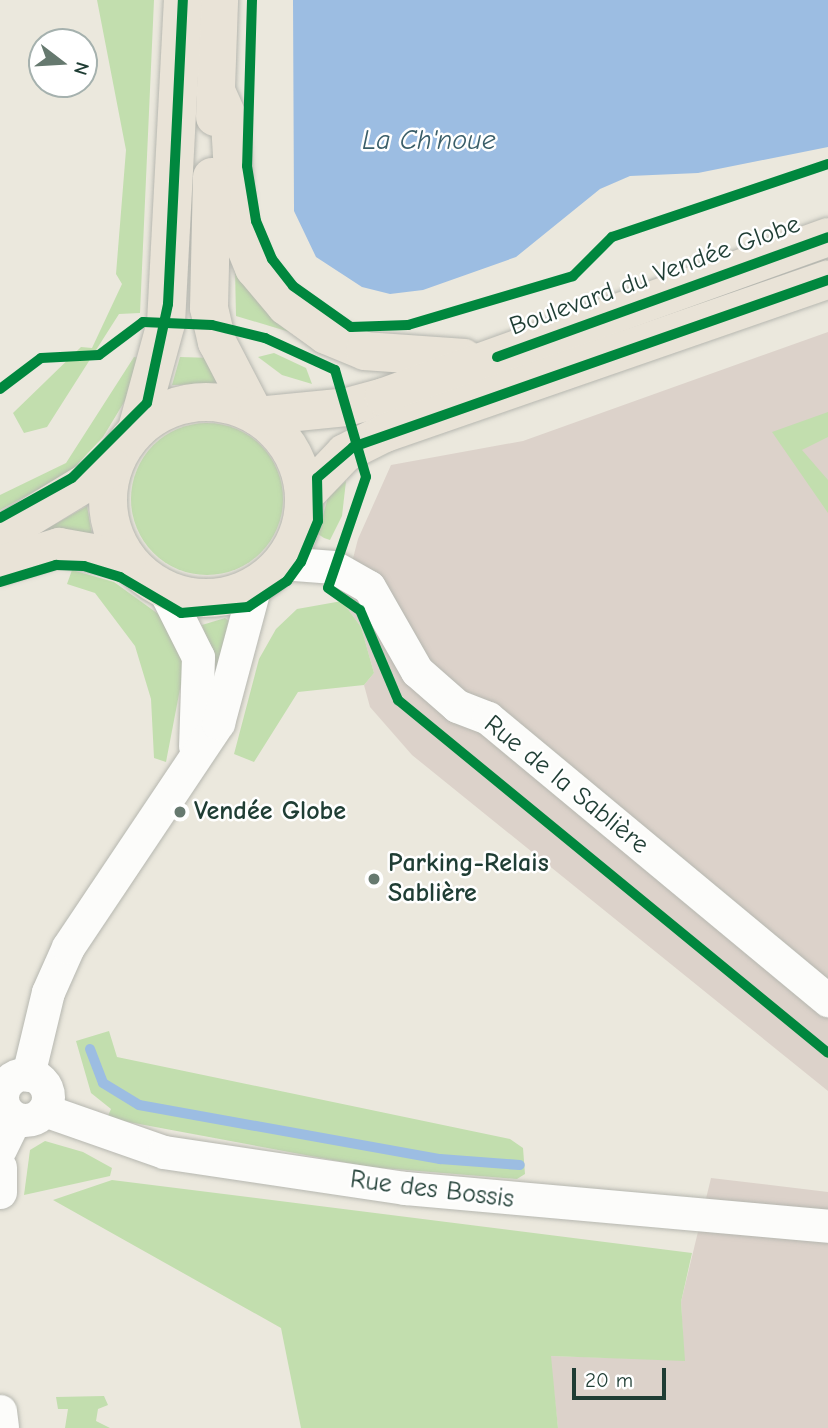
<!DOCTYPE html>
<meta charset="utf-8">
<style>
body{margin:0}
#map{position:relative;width:828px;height:1428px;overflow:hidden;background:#ebe8dd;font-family:"Comic Neue",sans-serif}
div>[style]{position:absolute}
.industrial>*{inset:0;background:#dcd2ca}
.green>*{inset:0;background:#c2deae}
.round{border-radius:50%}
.water>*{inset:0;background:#9cbde2}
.stream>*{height:10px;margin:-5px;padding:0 5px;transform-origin:5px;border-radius:5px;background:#9cbde2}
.roads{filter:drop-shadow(0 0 2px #b6b7b0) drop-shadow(0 0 2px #b6b7b0)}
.minor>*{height:33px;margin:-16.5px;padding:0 16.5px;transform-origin:16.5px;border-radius:16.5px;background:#fcfcfa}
.minor>.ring{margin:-16.5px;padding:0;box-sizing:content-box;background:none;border:33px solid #fcfcfa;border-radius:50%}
.major>*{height:38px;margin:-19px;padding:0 19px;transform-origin:19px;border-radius:19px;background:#e9e3d7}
.major>.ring{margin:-19px;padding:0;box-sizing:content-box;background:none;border:38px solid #e9e3d7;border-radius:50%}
.cycleway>*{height:10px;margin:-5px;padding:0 5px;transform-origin:5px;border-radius:5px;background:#00873e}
.dots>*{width:19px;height:19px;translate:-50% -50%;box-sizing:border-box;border:4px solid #fff;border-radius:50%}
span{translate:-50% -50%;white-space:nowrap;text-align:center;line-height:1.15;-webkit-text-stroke:5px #fff;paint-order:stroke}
.street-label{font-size:26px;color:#1f3d34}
.poi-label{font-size:26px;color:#1f3d34;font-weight:700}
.left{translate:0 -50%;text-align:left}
.water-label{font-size:28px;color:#3a5e69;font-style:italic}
.north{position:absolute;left:28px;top:28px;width:70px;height:70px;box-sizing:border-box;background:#fff;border:2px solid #a5b1ae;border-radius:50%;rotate:107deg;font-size:19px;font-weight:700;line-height:28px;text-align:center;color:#1f3d34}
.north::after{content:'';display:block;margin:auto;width:24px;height:32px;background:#66796f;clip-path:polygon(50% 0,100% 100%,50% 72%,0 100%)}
.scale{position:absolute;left:572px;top:1368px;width:94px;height:32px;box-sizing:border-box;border:4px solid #1f3d34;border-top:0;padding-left:9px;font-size:21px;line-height:24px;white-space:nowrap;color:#1f3d34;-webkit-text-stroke:5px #fff;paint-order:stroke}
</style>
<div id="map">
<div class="industrial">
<div style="clip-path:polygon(828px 332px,828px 1091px,412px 755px,370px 707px,364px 685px,374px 673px,361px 627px,342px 601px,358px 539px,391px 465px,523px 441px)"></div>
<div style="clip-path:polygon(711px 1178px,828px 1192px,828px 1428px,558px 1428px,550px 1356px,684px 1360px,681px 1302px)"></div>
</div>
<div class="green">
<div style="clip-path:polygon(97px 0,154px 0,140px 313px,119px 314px,47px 427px,24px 433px,13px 413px,81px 347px,92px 348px,122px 284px,116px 274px,126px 150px)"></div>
<div style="clip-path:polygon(235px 268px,293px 333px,236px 316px)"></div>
<div style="clip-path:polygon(274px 353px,306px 368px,312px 384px,282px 375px,258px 357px)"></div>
<div style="clip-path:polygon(134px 357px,139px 358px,126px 399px,103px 437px,70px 472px,0 510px,0 495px,66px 463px)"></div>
<div style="clip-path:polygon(180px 357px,213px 358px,222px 384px,172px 385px)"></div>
<div style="clip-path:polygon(828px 412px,828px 437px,802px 450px,828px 480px,828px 513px,772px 432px)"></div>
<div class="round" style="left:131px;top:423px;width:152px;height:152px"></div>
<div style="clip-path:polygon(346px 481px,342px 516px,330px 540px,324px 538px,318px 534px,328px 497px)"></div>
<div style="clip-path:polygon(87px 506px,92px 535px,0 546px,47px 529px)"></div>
<div style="clip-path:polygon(72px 570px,114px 582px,161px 616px,185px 663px,166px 762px,154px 758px,151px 699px,135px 646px,95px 593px,67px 584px)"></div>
<div style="clip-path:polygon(342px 601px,361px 627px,374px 673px,364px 685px,298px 692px,254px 762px,234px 754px,259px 659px,276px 629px,297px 609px)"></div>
<div style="clip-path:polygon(225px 618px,230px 622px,212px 685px,212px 654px,202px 625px)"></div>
<div style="clip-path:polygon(109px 1031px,117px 1057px,510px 1139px,523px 1148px,525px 1174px,517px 1179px,370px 1167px,107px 1118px,111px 1109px,91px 1093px,76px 1041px)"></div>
<div style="clip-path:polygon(45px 1141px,83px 1152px,112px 1168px,110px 1176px,24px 1195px,30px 1150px)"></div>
<div style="clip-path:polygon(112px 1180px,692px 1253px,681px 1302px,685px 1361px,551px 1356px,558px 1428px,301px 1428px,281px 1328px,53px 1200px)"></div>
<div style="clip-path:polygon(104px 1396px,108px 1405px,98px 1409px,96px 1421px,110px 1428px,65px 1428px,68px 1409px,58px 1409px,56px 1397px)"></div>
</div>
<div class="water">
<div style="clip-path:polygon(293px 0,828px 0,828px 147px,698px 173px,630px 176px,600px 189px,516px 257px,423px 290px,390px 294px,362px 287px,316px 257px,294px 211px)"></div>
</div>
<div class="stream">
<div style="left:90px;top:1049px;width:36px;rotate:69deg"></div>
<div style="left:103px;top:1083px;width:42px;rotate:31.4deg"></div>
<div style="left:139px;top:1105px;width:306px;rotate:10.2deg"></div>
<div style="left:440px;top:1159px;width:80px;rotate:4.3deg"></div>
</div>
<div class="roads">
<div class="minor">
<div style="left:281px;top:563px;width:53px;rotate:4.3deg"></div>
<div style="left:334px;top:567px;width:40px;rotate:29.7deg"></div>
<div style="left:369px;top:587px;width:97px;rotate:60.3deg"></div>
<div style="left:417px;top:671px;width:53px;rotate:41.2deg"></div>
<div style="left:457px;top:706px;width:33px;rotate:21deg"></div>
<div style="left:488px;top:718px;width:442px;rotate:39.7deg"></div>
<div style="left:164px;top:589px;width:76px;rotate:63.4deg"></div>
<div style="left:198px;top:657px;width:89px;rotate:91.9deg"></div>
<div class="ring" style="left:2px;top:1074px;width:13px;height:13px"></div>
<div style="left:28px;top:1075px;width:85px;rotate:-76.5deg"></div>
<div style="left:48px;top:992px;width:49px;rotate:-66deg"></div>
<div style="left:68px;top:947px;width:270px;rotate:-56.2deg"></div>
<div style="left:218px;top:723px;width:143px;rotate:-75deg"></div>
<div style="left:44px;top:1110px;width:127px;rotate:19.3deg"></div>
<div style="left:164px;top:1152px;width:244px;rotate:8.5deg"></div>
<div style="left:405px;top:1188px;width:425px;rotate:5.1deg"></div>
<div style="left:0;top:1149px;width:34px;rotate:-64deg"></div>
<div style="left:0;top:1167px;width:25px;rotate:90deg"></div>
<div style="left:0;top:1411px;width:17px;rotate:83deg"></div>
</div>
<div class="major">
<div style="left:216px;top:91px;width:34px;rotate:66deg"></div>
<div style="left:230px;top:122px;width:102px;rotate:86.6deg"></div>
<div style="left:236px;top:224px;width:48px;rotate:67.8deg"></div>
<div style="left:254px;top:268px;width:50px;rotate:49.9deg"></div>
<div style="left:286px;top:306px;width:49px;rotate:35.9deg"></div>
<div style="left:326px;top:335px;width:42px;rotate:22.3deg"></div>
<div style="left:365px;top:351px;width:99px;rotate:4deg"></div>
<div style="left:215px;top:117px;width:117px;rotate:-88deg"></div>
<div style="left:212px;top:177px;width:131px;rotate:91.3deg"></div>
<div style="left:209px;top:308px;width:35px;rotate:77deg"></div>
<div style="left:217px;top:342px;width:80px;rotate:62.5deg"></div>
<div class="ring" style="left:108px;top:402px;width:158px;height:158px"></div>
<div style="left:257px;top:416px;width:90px;rotate:-5.7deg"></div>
<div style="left:347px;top:407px;width:38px;rotate:-15deg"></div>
<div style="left:384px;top:397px;width:472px;rotate:-19.8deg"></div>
<div style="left:137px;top:429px;width:110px;rotate:-74.7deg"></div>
<div style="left:166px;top:323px;width:323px;rotate:-87deg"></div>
<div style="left:304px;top:496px;width:59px;rotate:-46.4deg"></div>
<div style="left:345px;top:453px;width:45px;rotate:-26.6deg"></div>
<div style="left:385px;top:433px;width:469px;rotate:-19.1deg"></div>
<div style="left:0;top:535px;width:131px;rotate:-31.3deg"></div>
<div style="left:0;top:565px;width:62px;rotate:-17deg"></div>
<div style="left:59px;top:547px;width:69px;rotate:10deg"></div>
</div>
</div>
<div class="cycleway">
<div style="left:252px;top:0;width:166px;rotate:91.7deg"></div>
<div style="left:247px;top:166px;width:56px;rotate:80.7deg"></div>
<div style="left:256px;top:221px;width:41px;rotate:67.2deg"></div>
<div style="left:272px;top:259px;width:34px;rotate:52deg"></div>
<div style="left:293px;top:286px;width:71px;rotate:35.3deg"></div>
<div style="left:351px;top:327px;width:57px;rotate:-2deg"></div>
<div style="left:408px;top:325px;width:172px;rotate:-16.5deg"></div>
<div style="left:573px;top:276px;width:55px;rotate:-45deg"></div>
<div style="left:612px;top:237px;width:228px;rotate:-18.7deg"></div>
<div style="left:497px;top:357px;width:352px;rotate:-19.9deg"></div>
<div style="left:0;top:389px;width:51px;rotate:-37.1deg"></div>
<div style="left:41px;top:358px;width:58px;rotate:-3deg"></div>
<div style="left:99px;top:355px;width:55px;rotate:-36.9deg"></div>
<div style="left:143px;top:322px;width:69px;rotate:2.5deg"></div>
<div style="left:212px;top:325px;width:55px;rotate:13.8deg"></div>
<div style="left:265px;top:338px;width:77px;rotate:24.6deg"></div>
<div style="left:335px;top:370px;width:111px;rotate:73.8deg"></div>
<div style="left:366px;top:477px;width:117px;rotate:108.9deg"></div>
<div style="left:328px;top:588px;width:39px;rotate:35deg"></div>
<div style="left:360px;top:610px;width:98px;rotate:67.1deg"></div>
<div style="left:398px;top:700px;width:556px;rotate:39.38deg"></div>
<div style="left:0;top:518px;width:82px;rotate:-29.1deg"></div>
<div style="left:72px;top:478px;width:106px;rotate:-45deg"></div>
<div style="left:147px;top:403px;width:101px;rotate:-78deg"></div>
<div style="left:168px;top:304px;width:304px;rotate:-87.2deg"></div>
<div style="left:0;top:582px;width:59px;rotate:-16.9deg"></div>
<div style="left:56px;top:565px;width:28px;rotate:2deg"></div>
<div style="left:84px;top:566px;width:38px;rotate:17deg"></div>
<div style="left:120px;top:577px;width:71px;rotate:30.5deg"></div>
<div style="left:181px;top:613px;width:67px;rotate:-5.1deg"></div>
<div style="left:248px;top:607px;width:47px;rotate:-33.7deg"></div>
<div style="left:287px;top:581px;width:24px;rotate:-54deg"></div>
<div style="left:301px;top:562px;width:44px;rotate:-67.5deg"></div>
<div style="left:318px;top:521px;width:43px;rotate:-91.3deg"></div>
<div style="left:317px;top:478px;width:48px;rotate:-40.7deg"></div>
<div style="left:353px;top:447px;width:504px;rotate:-19.37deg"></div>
</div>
<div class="dots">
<div style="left:180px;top:812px;background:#66796f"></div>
<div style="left:374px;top:879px;background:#66796f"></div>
</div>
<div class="street-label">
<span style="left:655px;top:276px;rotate:-20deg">Boulevard du Vendée Globe</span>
<span style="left:566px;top:785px;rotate:39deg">Rue de la Sablière</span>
<span style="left:432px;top:1190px;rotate:7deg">Rue des Bossis</span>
</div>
<div class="poi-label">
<span class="left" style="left:194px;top:812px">Vendée Globe</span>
<span class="left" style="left:388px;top:879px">Parking-Relais<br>Sablière</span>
</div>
<div class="water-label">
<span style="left:429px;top:140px">La Ch'noue</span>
</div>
<div class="north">N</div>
<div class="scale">20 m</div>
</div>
